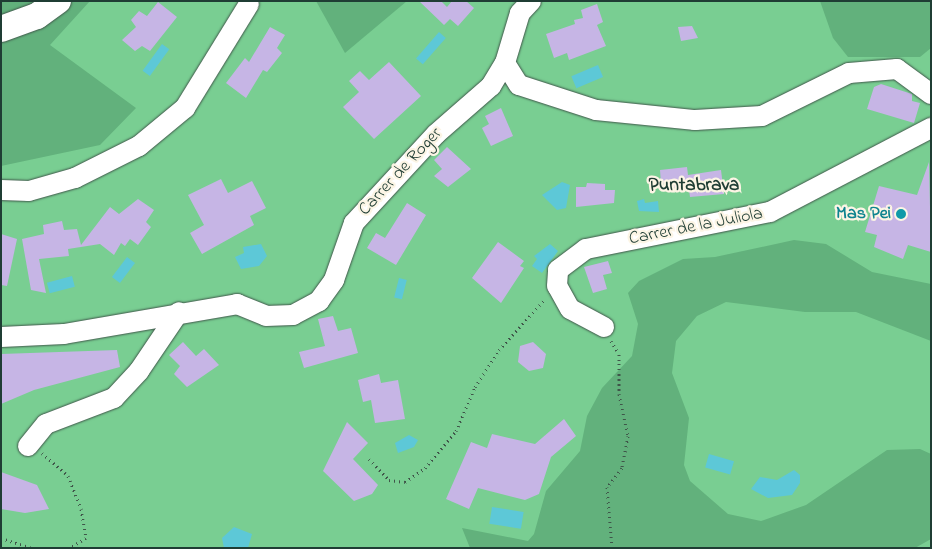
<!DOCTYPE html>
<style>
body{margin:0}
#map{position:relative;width:932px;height:549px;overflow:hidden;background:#f3dec0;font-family:"Indie Flower",sans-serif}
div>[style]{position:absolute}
.green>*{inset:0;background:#79ce92;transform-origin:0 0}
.forest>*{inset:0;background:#62b17c}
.water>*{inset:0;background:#5dc8d7;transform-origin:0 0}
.building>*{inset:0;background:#c6b5e5}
.path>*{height:3px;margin-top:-1.5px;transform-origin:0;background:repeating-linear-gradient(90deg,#3f5549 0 1px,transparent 0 5px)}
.roads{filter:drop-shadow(0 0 1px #3f5549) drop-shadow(0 0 1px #3f5549)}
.minor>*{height:20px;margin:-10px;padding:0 10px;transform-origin:10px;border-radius:10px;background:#fff}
.major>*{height:26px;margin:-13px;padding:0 13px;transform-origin:13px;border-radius:13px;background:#fff}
.dots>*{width:14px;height:14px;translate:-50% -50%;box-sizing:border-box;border:2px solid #fcf5e5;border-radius:50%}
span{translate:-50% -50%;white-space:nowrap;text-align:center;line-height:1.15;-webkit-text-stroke:4.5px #fcf5e5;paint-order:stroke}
.street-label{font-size:18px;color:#1f3d34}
.culture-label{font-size:18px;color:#0d838f;font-weight:700}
.right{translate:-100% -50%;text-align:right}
.neighbourhood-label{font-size:19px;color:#1f3d34;font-weight:700}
.frame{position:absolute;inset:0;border:2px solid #1f3d34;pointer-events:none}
</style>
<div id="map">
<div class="green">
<div style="left:1px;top:1px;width:930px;height:547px"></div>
</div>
<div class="forest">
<div style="clip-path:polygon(1px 1px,90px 1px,50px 45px,136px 108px,100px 145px,1px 166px)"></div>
<div style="clip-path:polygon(316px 1px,407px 1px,345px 53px)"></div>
<div style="clip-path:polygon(820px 1px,931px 1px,931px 48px,920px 57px,848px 57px,833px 38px)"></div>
<div style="clip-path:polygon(794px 240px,826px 244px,872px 272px,931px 284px,931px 341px,856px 312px,805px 312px,726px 302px,697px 316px,676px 341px,672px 373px,689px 418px,684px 465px,690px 481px,728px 514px,761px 521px,806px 505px,887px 450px,920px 449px,931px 454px,931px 539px,915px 548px,470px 548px,462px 528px,528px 541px,534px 534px,546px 491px,580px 451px,587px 416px,602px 388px,632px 356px,638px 324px,628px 293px,639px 281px,683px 259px,715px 257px)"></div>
</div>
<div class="water">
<div style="left:439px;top:32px;width:9px;height:35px;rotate:41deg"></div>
<div style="left:162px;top:44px;width:9px;height:33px;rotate:36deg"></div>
<div style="left:598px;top:65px;width:13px;height:29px;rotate:67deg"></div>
<div style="clip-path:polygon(562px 182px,570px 185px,566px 208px,557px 210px,542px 195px)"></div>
<div style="clip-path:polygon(644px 199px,645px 203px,658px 201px,659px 212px,639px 211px,637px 201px)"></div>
<div style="clip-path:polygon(261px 244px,267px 256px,259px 266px,241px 269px,235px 257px,244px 253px,243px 247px)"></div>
<div style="clip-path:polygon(550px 244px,558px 251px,542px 273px,532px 266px,537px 259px,534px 256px)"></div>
<div style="left:127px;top:257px;width:10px;height:25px;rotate:37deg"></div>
<div style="left:72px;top:276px;width:11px;height:26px;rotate:75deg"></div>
<div style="left:399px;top:278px;width:8px;height:20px;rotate:14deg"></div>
<div style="clip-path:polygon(409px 435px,418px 440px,414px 447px,398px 453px,395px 443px)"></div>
<div style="left:709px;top:454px;width:26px;height:14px;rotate:16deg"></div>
<div style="clip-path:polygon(794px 470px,800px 475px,800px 483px,792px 495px,768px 498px,751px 489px,760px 477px,777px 480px)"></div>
<div style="left:492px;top:507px;width:32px;height:17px;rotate:9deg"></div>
<div style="clip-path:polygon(234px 527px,252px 534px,248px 548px,224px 548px,222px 538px)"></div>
</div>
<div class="building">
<div style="clip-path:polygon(419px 1px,441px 1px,447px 7px,452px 1px,466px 1px,474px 8px,458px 26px,450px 19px,444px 25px)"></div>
<div style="clip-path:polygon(158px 2px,177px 17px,150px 51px,142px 46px,135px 51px,122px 40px,136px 27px,131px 20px,139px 11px,147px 16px)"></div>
<div style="clip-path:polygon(597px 4px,603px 22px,597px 25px,606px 46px,569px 60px,567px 53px,554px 58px,546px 34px,575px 24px,574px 20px,583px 18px,581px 10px)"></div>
<div style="clip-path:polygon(692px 26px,698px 38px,681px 41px,678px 27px)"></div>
<div style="clip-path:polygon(270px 27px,285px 35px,277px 48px,282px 53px,267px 72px,263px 70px,246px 98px,226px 83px,245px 58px,249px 62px)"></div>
<div style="clip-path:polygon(389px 62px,421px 96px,374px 139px,343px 107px,359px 92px,349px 81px,360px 71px,369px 80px)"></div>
<div style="clip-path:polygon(881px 84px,912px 94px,912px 101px,920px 103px,914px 123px,867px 109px,874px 87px)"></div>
<div style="clip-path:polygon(501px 108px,513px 136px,491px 146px,482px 128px,489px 124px,485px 116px)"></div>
<div style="clip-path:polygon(447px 147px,471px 169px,448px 187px,434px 176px,442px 169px,434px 160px)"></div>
<div style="clip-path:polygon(929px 162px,931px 252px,908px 245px,903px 259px,874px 247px,877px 235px,865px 232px,879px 186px,917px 195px)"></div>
<div style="clip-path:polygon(687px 167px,688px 175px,721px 170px,724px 194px,690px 197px,689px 190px,675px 191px,673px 182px,661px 184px,660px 170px)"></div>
<div style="clip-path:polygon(221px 179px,228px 193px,252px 181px,266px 208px,250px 216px,254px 225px,202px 254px,190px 233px,204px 225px,188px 195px)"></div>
<div style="clip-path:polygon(587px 183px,605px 184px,605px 190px,615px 190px,614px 203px,576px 207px,576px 187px,586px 187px)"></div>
<div style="clip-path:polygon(138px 199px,154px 210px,146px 222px,151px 227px,138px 245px,130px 239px,125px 246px,121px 243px,114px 255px,100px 244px,68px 249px,69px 256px,39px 259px,46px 293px,31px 290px,22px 239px,44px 234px,43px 225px,62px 221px,64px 230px,77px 229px,81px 245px,110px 207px,119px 214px)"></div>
<div style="clip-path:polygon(407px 203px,426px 215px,396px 265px,367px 248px,376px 233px,385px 238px)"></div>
<div style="clip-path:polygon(1px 234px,17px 239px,7px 286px,1px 285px)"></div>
<div style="clip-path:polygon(498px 242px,524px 261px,520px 266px,524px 268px,501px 303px,472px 278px)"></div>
<div style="clip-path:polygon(608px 261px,612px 273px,603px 275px,607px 289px,593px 293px,584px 267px)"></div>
<div style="clip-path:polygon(333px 316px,338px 331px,351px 328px,358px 353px,304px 368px,299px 352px,325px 346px,318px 319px)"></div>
<div style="clip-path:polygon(183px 342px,196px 356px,204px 349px,219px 365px,187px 387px,174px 374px,180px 366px,169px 355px)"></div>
<div style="clip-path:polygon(533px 342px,546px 354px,543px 368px,529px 371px,518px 362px,520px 346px)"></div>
<div style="clip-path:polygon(117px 350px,120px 367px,34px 390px,1px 404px,1px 354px)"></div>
<div style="clip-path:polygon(379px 374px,381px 383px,398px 380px,405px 419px,375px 423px,371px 400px,363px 402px,358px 380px)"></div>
<div style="clip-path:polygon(564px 419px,576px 436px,551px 457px,539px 494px,525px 500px,478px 488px,469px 509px,446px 499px,471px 442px,487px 448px,492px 434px,535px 444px)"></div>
<div style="clip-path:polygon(347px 422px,368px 443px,353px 459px,378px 485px,372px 494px,354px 501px,323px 471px)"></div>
<div style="clip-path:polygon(1px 472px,37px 485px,49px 509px,25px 513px,1px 509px)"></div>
</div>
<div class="path">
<div style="left:611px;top:341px;width:15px;rotate:58deg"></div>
<div style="left:619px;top:354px;width:40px;rotate:90deg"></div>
<div style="left:619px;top:394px;width:43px;rotate:77.9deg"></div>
<div style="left:628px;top:436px;width:33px;rotate:101deg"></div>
<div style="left:622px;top:468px;width:24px;rotate:128deg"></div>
<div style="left:607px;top:487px;width:61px;rotate:85.3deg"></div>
<div style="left:42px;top:453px;width:35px;rotate:41deg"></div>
<div style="left:68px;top:476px;width:35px;rotate:68deg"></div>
<div style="left:81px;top:509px;width:29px;rotate:80deg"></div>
<div style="left:86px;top:538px;width:20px;rotate:150deg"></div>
<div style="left:369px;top:459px;width:29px;rotate:46deg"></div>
<div style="left:389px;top:480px;width:16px;rotate:7deg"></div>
<div style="left:405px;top:482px;width:24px;rotate:-35deg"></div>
<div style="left:425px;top:468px;width:48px;rotate:-50deg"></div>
<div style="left:456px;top:431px;width:48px;rotate:-66.6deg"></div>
<div style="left:475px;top:387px;width:44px;rotate:-57deg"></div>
<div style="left:499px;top:350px;width:69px;rotate:-48deg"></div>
<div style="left:1px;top:538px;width:33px;rotate:18deg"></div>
</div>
<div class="roads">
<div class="minor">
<div style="left:505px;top:63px;width:26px;rotate:58deg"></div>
<div style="left:519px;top:85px;width:81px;rotate:18deg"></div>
<div style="left:596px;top:110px;width:100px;rotate:5.8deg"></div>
<div style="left:695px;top:120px;width:67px;rotate:-3.4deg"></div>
<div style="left:762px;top:116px;width:97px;rotate:-26.3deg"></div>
<div style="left:849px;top:73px;width:48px;rotate:-4.8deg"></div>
<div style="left:897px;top:69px;width:42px;rotate:36.3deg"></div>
<div style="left:1px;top:190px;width:28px;rotate:2deg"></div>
<div style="left:29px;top:191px;width:48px;rotate:-15.8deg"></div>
<div style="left:75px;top:178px;width:72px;rotate:-26.6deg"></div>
<div style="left:139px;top:146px;width:60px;rotate:-39.6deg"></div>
<div style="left:185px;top:108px;width:122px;rotate:-58.4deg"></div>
<div style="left:604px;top:327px;width:38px;rotate:-152deg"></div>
<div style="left:570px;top:309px;width:26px;rotate:-119deg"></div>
<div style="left:557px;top:286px;width:16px;rotate:-86deg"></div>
<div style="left:558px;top:270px;width:35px;rotate:-37deg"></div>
<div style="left:586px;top:249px;width:188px;rotate:-11.4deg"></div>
<div style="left:770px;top:212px;width:182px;rotate:-27.6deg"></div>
<div style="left:1px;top:337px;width:63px;rotate:-2.7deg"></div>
<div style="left:64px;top:334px;width:176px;rotate:-9.8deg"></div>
<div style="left:237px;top:304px;width:31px;rotate:22deg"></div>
<div style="left:266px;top:316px;width:27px;rotate:-2deg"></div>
<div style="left:293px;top:315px;width:30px;rotate:-28deg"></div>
<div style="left:319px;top:301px;width:26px;rotate:-54deg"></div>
<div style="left:334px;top:280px;width:60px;rotate:-70.7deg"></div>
<div style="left:354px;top:223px;width:121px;rotate:-47.3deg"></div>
<div style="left:436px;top:134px;width:73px;rotate:-41.1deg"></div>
<div style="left:491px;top:86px;width:27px;rotate:-59deg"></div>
<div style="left:505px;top:63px;width:52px;rotate:-73.3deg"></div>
<div style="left:520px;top:13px;width:16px;rotate:-47deg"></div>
<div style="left:28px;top:446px;width:28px;rotate:-51deg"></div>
<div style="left:46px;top:424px;width:73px;rotate:-20.9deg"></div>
<div style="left:114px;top:398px;width:37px;rotate:-47deg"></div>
<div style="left:139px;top:371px;width:71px;rotate:-55.9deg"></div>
</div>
<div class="major">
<div style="left:1px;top:29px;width:38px;rotate:-20deg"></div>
<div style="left:37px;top:16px;width:26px;rotate:-36deg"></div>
</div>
</div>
<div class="dots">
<div style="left:901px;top:214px;background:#0f9aa8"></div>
</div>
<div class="street-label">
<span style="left:401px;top:172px;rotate:-47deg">Carrer de Roger</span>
<span style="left:696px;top:227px;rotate:-11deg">Carrer de la Juliola</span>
</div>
<div class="culture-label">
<span class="right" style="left:891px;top:214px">Mas Pei</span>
</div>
<div class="neighbourhood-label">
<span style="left:694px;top:186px">Puntabrava</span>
</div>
<div class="frame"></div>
</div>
